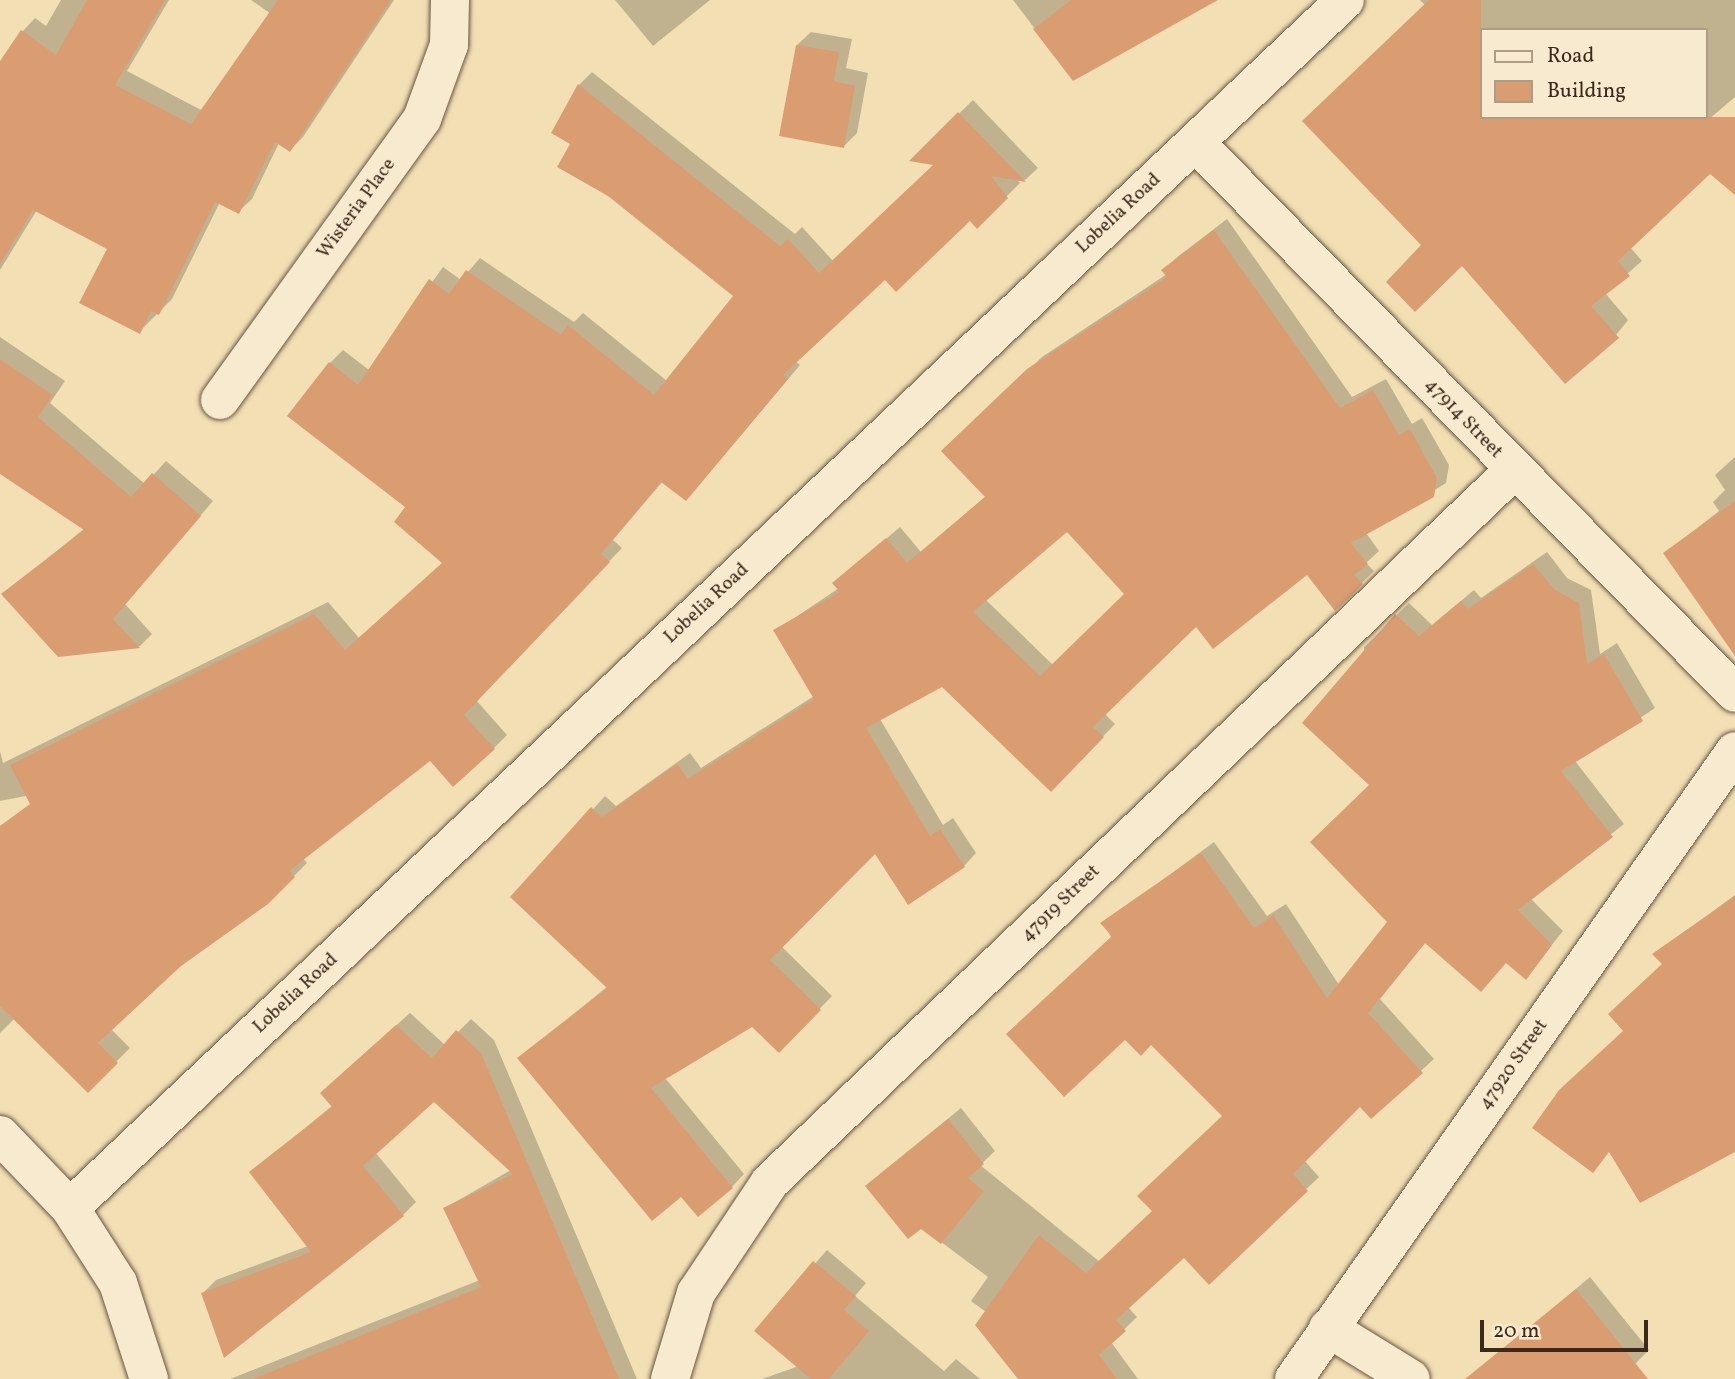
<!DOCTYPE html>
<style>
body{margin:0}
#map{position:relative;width:1735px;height:1379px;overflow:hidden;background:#f2dfb3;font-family:Vollkorn,serif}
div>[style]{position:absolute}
.shadow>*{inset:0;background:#0003}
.building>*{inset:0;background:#da9d72}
.roads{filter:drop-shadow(0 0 2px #6a5642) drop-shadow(0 0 2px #6a5642)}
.minor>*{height:38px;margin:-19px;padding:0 19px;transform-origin:19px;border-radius:19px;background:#f7eace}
span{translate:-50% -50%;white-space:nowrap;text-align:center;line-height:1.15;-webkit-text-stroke:5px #f7eace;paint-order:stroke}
.street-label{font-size:19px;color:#3d291c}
.legend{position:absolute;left:1480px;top:28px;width:228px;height:91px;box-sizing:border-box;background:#f7eace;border:2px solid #ad9d87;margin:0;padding:9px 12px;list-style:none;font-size:21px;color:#3d291c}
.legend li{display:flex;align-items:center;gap:14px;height:35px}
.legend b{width:35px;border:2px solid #ad9d87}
.scale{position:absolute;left:1480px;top:1320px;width:168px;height:32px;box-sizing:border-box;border:4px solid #3d291c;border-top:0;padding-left:9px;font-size:21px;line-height:24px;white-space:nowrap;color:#3d291c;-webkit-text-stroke:5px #f7eace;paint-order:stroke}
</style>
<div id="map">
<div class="shadow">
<div style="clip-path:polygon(61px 0,169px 0,127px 71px,203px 111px,271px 14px,251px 0,394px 0,303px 137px,290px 150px,279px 143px,252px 199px,238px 212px,220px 202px,172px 299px,139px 332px,109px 248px,37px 210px,0 270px,0 67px,22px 32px,35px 18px,46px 26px)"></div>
<div style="clip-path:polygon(615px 0,710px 0,653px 46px)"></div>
<div style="clip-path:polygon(1013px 0,1215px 0,1073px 79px)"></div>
<div style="clip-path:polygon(evenodd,1420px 0,1735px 0,1735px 97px,1708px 120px,1735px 147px,1630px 247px,1642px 261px,1605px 293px,1628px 320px,1613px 339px,1424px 245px,1425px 5px,1420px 0,1481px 30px,1705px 30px,1705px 117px,1481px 117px,1481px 30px)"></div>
<div style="clip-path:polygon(811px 32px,852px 39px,846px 68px,868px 73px,857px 133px,843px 147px,797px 45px)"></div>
<div style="clip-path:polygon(592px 72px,795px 234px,802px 227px,833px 261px,936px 164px,913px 159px,973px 100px,1038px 168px,1025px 180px,1017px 179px,1020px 183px,977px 226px,970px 219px,885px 278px,795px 361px,800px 365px,699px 485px,663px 481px,613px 540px,622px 548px,476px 700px,507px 735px,494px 748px,430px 759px,303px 858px,307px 863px,267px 903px,180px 965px,111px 1029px,130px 1048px,88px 1090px,15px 1018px,0 1033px,0 857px,102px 781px,0 801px,0 751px,3px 763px,328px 602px,359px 638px,444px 563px,330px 363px,343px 350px,369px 370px,443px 267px,461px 280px,480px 258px,574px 322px,583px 313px,667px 381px,735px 296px,572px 143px,579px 85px)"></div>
<div style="clip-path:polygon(evenodd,1227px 219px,1352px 397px,1386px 379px,1412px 424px,1422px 418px,1449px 465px,1446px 483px,1366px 533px,1379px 551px,1366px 563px,1374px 571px,1335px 609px,1308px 573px,1197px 624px,1104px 713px,1115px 724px,1051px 790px,942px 684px,880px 719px,943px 825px,953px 818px,976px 853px,964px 866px,875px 851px,781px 946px,832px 996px,779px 1051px,752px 1024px,665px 1078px,744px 1174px,732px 1187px,682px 1194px,520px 1058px,608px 986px,513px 897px,605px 796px,616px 806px,690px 753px,701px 768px,814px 696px,775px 631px,839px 588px,834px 583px,900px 527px,921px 552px,986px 496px,944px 451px,1042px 357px,1167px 274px,1164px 270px,1176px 258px,1227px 219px,1067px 530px,1127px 593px,1053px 665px,985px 599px,1067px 530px)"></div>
<div style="clip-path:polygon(0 337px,65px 381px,50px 403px,145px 484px,166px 461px,213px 501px,125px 604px,152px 634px,140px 646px,58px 656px,4px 594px,85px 528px,0 472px)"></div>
<div style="clip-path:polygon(1735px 457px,1735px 620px,1665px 553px,1719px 511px,1713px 502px,1725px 490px,1715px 475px)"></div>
<div style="clip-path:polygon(1547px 552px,1567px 578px,1591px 590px,1600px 654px,1617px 643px,1655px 708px,1575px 761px,1624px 824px,1530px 898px,1563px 931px,1526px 977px,1507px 962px,1426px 942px,1380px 999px,1434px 1059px,1371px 1116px,1360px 1105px,1304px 1160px,1319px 1177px,1209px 1282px,1184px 1255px,1128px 1307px,1137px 1317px,1111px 1342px,1138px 1379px,1020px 1379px,986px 1312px,971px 1301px,988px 1277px,921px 1227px,880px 1174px,961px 1108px,995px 1151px,980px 1165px,1100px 1262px,1154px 1211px,1224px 1116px,1103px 924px,1214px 842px,1267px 916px,1286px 904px,1339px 985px,1390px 922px,1371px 785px,1364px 647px,1409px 603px,1432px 625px,1474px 590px,1481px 598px)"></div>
<div style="clip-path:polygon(1735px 895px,1735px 1151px,1625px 1030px,1664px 964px,1655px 954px)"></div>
<div style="clip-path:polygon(410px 1013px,445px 1045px,471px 1019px,494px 1040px,637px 1379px,230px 1379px,480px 1280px,445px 1208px,511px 1170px,434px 1099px,375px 1152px,416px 1202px,403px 1215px,225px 1356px,203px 1293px,216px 1280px,308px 1246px,251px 1173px,333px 1105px,335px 1080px)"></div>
<div style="clip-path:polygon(827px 1250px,866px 1283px,855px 1296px,944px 1371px,956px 1359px,980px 1379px,762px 1379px,799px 1366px,756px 1331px)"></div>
<div style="clip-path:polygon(1590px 1277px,1649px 1350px,1635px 1364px,1643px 1379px,1505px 1379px,1490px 1361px)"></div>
</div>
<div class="building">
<div style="clip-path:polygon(87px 0,165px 0,115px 85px,191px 124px,278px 0,391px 0,290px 152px,275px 142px,239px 214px,215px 202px,159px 315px,151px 311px,140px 334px,79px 303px,107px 249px,33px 210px,0 264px,0 61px,21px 30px,56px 55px)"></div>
<div style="clip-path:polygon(1071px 0,1218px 0,1073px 81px,1033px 29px)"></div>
<div style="clip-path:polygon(1429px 0,1481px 0,1481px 117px,1735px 117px,1735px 195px,1710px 174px,1618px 261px,1630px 276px,1591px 306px,1619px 338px,1565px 384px,1462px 266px,1415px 312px,1386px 282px,1421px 245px,1302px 121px)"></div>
<div style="clip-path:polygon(796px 45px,839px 52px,834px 81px,855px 86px,844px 148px,779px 136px)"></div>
<div style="clip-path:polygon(578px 84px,780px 246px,788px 239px,819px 273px,933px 165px,909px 161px,958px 112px,1026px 182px,991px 176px,1008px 198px,977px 229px,970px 221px,896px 292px,885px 280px,783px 375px,788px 379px,686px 501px,661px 482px,601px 554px,610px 562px,464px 715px,495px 749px,453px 787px,430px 761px,289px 871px,295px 877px,268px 904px,181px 966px,98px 1043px,118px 1063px,88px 1093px,0 1006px,0 826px,30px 804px,10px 765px,314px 614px,345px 650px,442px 563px,394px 522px,405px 507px,287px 416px,329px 362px,358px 385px,429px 279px,449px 294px,466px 270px,561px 335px,568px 325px,654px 395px,733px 296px,608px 196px,557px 167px,570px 144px,551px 133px)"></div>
<div style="clip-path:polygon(evenodd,1214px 230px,1340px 408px,1373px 390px,1399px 435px,1410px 429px,1437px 478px,1434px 497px,1351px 543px,1368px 564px,1354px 575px,1363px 584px,1335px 611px,1307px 575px,1213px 649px,1196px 627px,1093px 727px,1104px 737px,1051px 792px,942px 687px,866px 728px,930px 836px,940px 829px,965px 867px,908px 905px,875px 854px,770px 960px,821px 1010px,779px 1053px,752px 1027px,651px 1088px,733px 1188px,698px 1217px,681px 1197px,652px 1221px,517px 1058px,607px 988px,510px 897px,591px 807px,602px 817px,677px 764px,688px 779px,814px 699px,773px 630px,840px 592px,832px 583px,886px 538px,907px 563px,985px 497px,941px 451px,1027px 369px,1167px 277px,1161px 270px,1214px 230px,1067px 532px,1124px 594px,1040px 676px,973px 612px,1067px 532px)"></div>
<div style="clip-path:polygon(0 359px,53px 395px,38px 417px,131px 497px,152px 473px,201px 516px,113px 619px,140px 648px,58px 657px,1px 594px,84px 530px,0 474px)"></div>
<div style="clip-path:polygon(1735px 501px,1735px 656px,1663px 553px)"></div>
<div style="clip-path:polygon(1533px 564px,1555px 590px,1579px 603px,1587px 664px,1604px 654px,1643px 721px,1561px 771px,1613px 837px,1518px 910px,1552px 945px,1526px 980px,1506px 963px,1481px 992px,1425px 943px,1368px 1013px,1423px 1073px,1371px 1119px,1360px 1107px,1293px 1174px,1308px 1191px,1209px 1285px,1184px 1258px,1116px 1320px,1126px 1331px,1099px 1355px,1117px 1379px,1018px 1379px,975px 1325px,1039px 1235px,1086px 1273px,1152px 1211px,1137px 1196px,1222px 1116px,1151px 1045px,1141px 1056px,1125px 1040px,1064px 1097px,1006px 1034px,1112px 936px,1100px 923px,1201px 853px,1254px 928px,1273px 915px,1327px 998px,1387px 922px,1310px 842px,1369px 785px,1302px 723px,1395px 614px,1419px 636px,1461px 601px,1468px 609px)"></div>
<div style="clip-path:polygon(1735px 896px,1735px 1152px,1640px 1203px,1609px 1152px,1593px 1173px,1532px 1128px,1559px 1090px,1623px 1031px,1608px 1014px,1662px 964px,1652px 954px)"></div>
<div style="clip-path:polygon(396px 1025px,432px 1058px,456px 1030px,481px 1053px,619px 1379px,253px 1379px,481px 1287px,443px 1208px,513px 1174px,434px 1102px,363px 1166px,404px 1216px,224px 1358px,201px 1293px,311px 1252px,249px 1172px,332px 1107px,320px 1093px)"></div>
<div style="clip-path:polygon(948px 1119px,984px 1164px,968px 1178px,984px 1191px,941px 1244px,921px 1229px,908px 1239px,865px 1186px)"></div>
<div style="clip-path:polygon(813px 1261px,856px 1296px,844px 1310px,869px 1331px,829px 1379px,811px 1379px,754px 1331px)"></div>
<div style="clip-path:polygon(1576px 1289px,1648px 1379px,1465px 1379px)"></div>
</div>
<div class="roads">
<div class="minor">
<div style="left:1195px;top:142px;width:771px;rotate:45.58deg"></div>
<div style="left:220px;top:400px;width:346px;rotate:-54.3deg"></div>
<div style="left:422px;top:119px;width:79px;rotate:-70deg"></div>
<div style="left:449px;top:45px;width:45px;rotate:-88.7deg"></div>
<div style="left:0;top:1135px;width:101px;rotate:46.2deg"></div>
<div style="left:70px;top:1208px;width:89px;rotate:57.4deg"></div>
<div style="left:118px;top:1283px;width:101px;rotate:72.1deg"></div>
<div style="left:70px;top:1208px;width:1756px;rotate:-43.45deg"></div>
<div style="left:1328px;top:1328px;width:97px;rotate:31.6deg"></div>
<div style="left:670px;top:1379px;width:90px;rotate:-73.2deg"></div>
<div style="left:696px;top:1293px;width:133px;rotate:-56.3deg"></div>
<div style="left:770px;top:1182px;width:1028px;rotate:-43.74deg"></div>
<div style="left:1294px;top:1379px;width:767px;rotate:-54.92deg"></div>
</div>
</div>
<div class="street-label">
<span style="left:357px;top:209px;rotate:-54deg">Wisteria Place</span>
<span style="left:1119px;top:214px;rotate:-43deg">Lobelia Road</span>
<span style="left:1463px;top:419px;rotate:46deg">47914 Street</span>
<span style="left:707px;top:604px;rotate:-43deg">Lobelia Road</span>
<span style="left:1061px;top:904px;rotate:-44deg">47919 Street</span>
<span style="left:296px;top:994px;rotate:-43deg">Lobelia Road</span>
<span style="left:1514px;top:1065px;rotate:-55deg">47920 Street</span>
</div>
<ul class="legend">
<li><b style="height:9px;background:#f7eace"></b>Road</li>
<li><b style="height:19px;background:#da9d72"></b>Building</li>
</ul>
<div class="scale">20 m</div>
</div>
